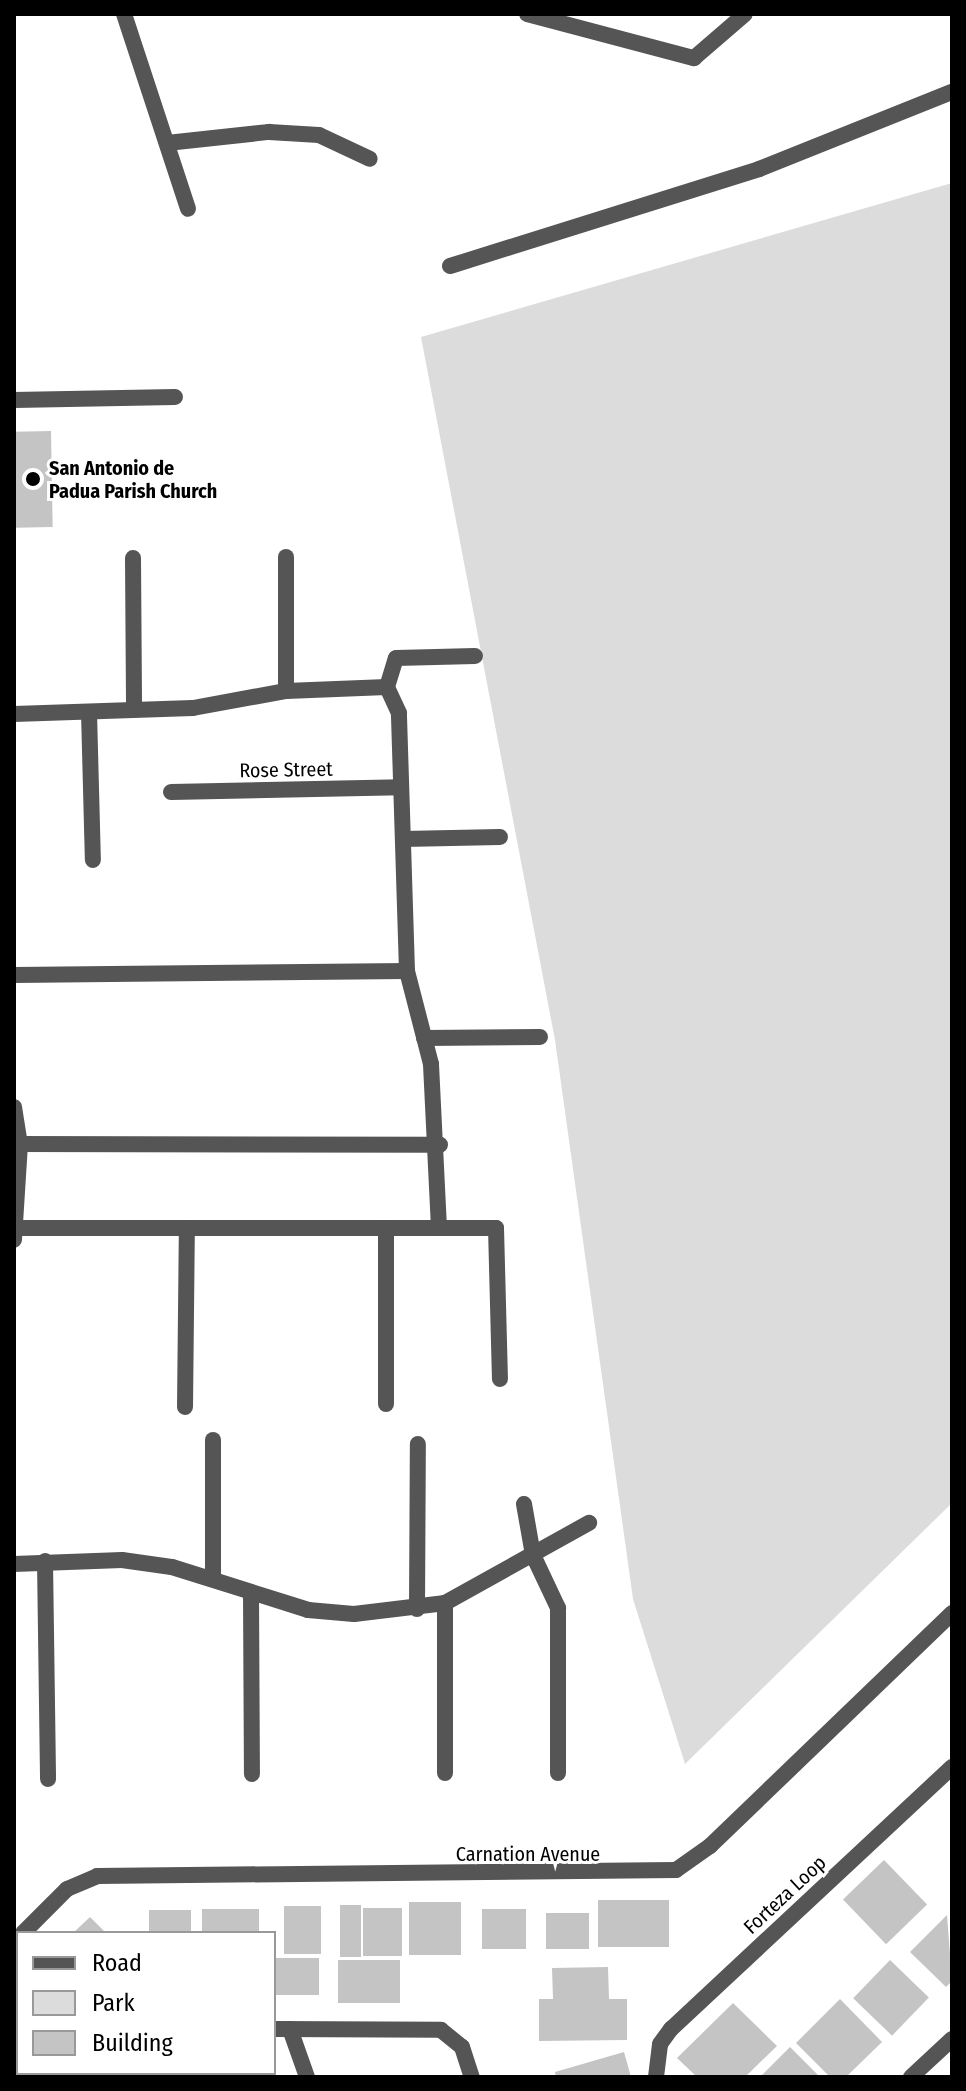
<!DOCTYPE html>
<style>
body{margin:0}
#map{position:relative;width:966px;height:2091px;overflow:hidden;background:#fff;font-family:"Fira Sans Condensed",sans-serif}
div>[style]{position:absolute}
.green>*{inset:0;background:#dcdcdc}
.building>*{inset:0;background:#c4c4c4;transform-origin:0 0}
.street>*{height:16px;margin:-8px;padding:0 8px;transform-origin:8px;border-radius:8px;background:#555}
.dots>*{width:22px;height:22px;translate:-50% -50%;box-sizing:border-box;border:4px solid #fff;border-radius:50%}
span{translate:-50% -50%;white-space:nowrap;text-align:center;line-height:1.15;-webkit-text-stroke:6px #fff;paint-order:stroke}
.poi-label{font-size:20px;color:#000;font-weight:700}
.left{translate:0 -50%;text-align:left}
.street-label{font-size:20px;color:#000}
.frame{position:absolute;inset:0;border:16px solid #000;pointer-events:none}
.legend{position:absolute;left:16px;top:1931px;width:260px;height:144px;box-sizing:border-box;background:#fff;border:2px solid #999;margin:0;padding:10px 14px;list-style:none;font-size:24px;color:#000}
.legend li{display:flex;align-items:center;gap:16px;height:40px}
.legend b{width:40px;border:2px solid #999}
</style>
<div id="map">
<div class="green">
<div style="clip-path:polygon(952px 183px,952px 1503px,685px 1764px,633px 1599px,555px 1040px,421px 337px)"></div>
</div>
<div class="building">
<div style="left:51px;top:431px;width:96px;height:37px;rotate:89deg"></div>
<div style="left:884px;top:1860px;width:62px;height:57px;rotate:46deg"></div>
<div style="left:669px;top:1900px;width:47px;height:71px;rotate:90deg"></div>
<div style="left:409px;top:1902px;width:52px;height:53px"></div>
<div style="left:361px;top:1905px;width:52px;height:21px;rotate:90deg"></div>
<div style="left:321px;top:1906px;width:48px;height:37px;rotate:90deg"></div>
<div style="left:363px;top:1908px;width:39px;height:48px"></div>
<div style="left:202px;top:1909px;width:57px;height:24px"></div>
<div style="left:482px;top:1909px;width:44px;height:40px"></div>
<div style="left:191px;top:1910px;width:23px;height:42px;rotate:90deg"></div>
<div style="left:546px;top:1913px;width:43px;height:36px"></div>
<div style="clip-path:polygon(947px 1915px,952px 1981px,946px 1987px,910px 1952px)"></div>
<div style="clip-path:polygon(90px 1917px,106px 1933px,73px 1933px)"></div>
<div style="left:319px;top:1958px;width:37px;height:45px;rotate:90deg"></div>
<div style="left:338px;top:1960px;width:62px;height:43px"></div>
<div style="left:890px;top:1960px;width:54px;height:53px;rotate:44deg"></div>
<div style="clip-path:polygon(608px 1967px,609px 1999px,627px 1999px,627px 2040px,539px 2041px,539px 1999px,553px 1999px,552px 1968px)"></div>
<div style="clip-path:polygon(840px 1999px,882px 2042px,846px 2077px,830px 2077px,796px 2043px)"></div>
<div style="clip-path:polygon(733px 2003px,777px 2046px,745px 2077px,697px 2077px,677px 2058px)"></div>
<div style="clip-path:polygon(790px 2047px,820px 2077px,760px 2077px)"></div>
<div style="clip-path:polygon(624px 2052px,631px 2077px,556px 2077px,555px 2072px)"></div>
</div>
<div class="street">
<div style="left:124px;top:14px;width:205px;rotate:71.8deg"></div>
<div style="left:527px;top:14px;width:173px;rotate:14.8deg"></div>
<div style="left:694px;top:58px;width:67px;rotate:-40.8deg"></div>
<div style="left:167px;top:143px;width:103px;rotate:-6.2deg"></div>
<div style="left:269px;top:132px;width:50px;rotate:3.4deg"></div>
<div style="left:319px;top:135px;width:56px;rotate:25.2deg"></div>
<div style="left:450px;top:266px;width:324px;rotate:-17.4deg"></div>
<div style="left:759px;top:169px;width:208px;rotate:-21.8deg"></div>
<div style="left:14px;top:400px;width:161px;rotate:-1.1deg"></div>
<div style="left:286px;top:557px;width:134px;rotate:90deg"></div>
<div style="left:133px;top:558px;width:152px;rotate:89.6deg"></div>
<div style="left:89px;top:712px;width:148px;rotate:88.5deg"></div>
<div style="left:14px;top:714px;width:179px;rotate:-1.9deg"></div>
<div style="left:193px;top:708px;width:95px;rotate:-10.4deg"></div>
<div style="left:286px;top:691px;width:101px;rotate:-2.3deg"></div>
<div style="left:171px;top:792px;width:230px;rotate:-1.2deg"></div>
<div style="left:403px;top:839px;width:97px;rotate:-1.2deg"></div>
<div style="left:14px;top:975px;width:393px;rotate:-0.6deg"></div>
<div style="left:424px;top:1038px;width:116px;rotate:-0.5deg"></div>
<div style="left:14px;top:1107px;width:37px;rotate:81deg"></div>
<div style="left:20px;top:1144px;width:96px;rotate:93.6deg"></div>
<div style="left:14px;top:1144px;width:426px;rotate:0.1deg"></div>
<div style="left:15px;top:1228px;width:481px"></div>
<div style="left:496px;top:1228px;width:151px;rotate:88.5deg"></div>
<div style="left:386px;top:1228px;width:176px;rotate:90deg"></div>
<div style="left:439px;top:1228px;width:164px;rotate:-92.8deg"></div>
<div style="left:431px;top:1064px;width:96px;rotate:-104.5deg"></div>
<div style="left:407px;top:971px;width:258px;rotate:-91.8deg"></div>
<div style="left:399px;top:713px;width:29px;rotate:-115deg"></div>
<div style="left:387px;top:687px;width:30px;rotate:-73deg"></div>
<div style="left:396px;top:658px;width:79px;rotate:-1.5deg"></div>
<div style="left:185px;top:1407px;width:179px;rotate:-89.4deg"></div>
<div style="left:524px;top:1504px;width:52px;rotate:80deg"></div>
<div style="left:533px;top:1555px;width:59px;rotate:64.7deg"></div>
<div style="left:558px;top:1608px;width:165px;rotate:90deg"></div>
<div style="left:45px;top:1561px;width:218px;rotate:89.2deg"></div>
<div style="left:14px;top:1564px;width:108px;rotate:-2.1deg"></div>
<div style="left:122px;top:1560px;width:50px;rotate:8deg"></div>
<div style="left:172px;top:1567px;width:143px;rotate:17.5deg"></div>
<div style="left:308px;top:1610px;width:46px;rotate:5deg"></div>
<div style="left:354px;top:1614px;width:92px;rotate:-6.9deg"></div>
<div style="left:445px;top:1603px;width:165px;rotate:-29.1deg"></div>
<div style="left:213px;top:1575px;width:135px;rotate:-90deg"></div>
<div style="left:251px;top:1594px;width:180px;rotate:89.7deg"></div>
<div style="left:445px;top:1603px;width:170px;rotate:90deg"></div>
<div style="left:417px;top:1609px;width:165px;rotate:-89.7deg"></div>
<div style="left:23px;top:1933px;width:62px;rotate:-45deg"></div>
<div style="left:67px;top:1889px;width:33px;rotate:-23deg"></div>
<div style="left:97px;top:1876px;width:579px;rotate:-0.59deg"></div>
<div style="left:676px;top:1870px;width:42px;rotate:-35.2deg"></div>
<div style="left:710px;top:1846px;width:336px;rotate:-43.9deg"></div>
<div style="left:14px;top:1979px;width:5px;rotate:37deg"></div>
<div style="left:274px;top:2029px;width:167px;rotate:0.3deg"></div>
<div style="left:441px;top:2030px;width:27px;rotate:39deg"></div>
<div style="left:462px;top:2047px;width:32px;rotate:72deg"></div>
<div style="left:290px;top:2029px;width:51px;rotate:70.5deg"></div>
<div style="left:121px;top:2073px;width:5px;rotate:53deg"></div>
<div style="left:100px;top:2077px;width:6px;rotate:-39deg"></div>
<div style="left:656px;top:2077px;width:33px;rotate:-83deg"></div>
<div style="left:660px;top:2044px;width:19px;rotate:-54deg"></div>
<div style="left:671px;top:2029px;width:384px;rotate:-43deg"></div>
<div style="left:911px;top:2077px;width:56px;rotate:-42.8deg"></div>
</div>
<div class="dots">
<div style="left:33px;top:479px;background:#000"></div>
</div>
<div class="poi-label">
<span class="left" style="left:49px;top:480px">San Antonio de<br>Padua Parish Church</span>
</div>
<div class="street-label">
<span style="left:286px;top:770px;rotate:-1deg">Rose Street</span>
<span style="left:528px;top:1854px">Carnation Avenue</span>
<span style="left:785px;top:1895px;rotate:-43deg">Forteza Loop</span>
</div>
<div class="frame"></div>
<ul class="legend">
<li><b style="height:10px;background:#555"></b>Road</li>
<li><b style="height:22px;background:#dcdcdc"></b>Park</li>
<li><b style="height:22px;background:#c4c4c4"></b>Building</li>
</ul>
</div>
